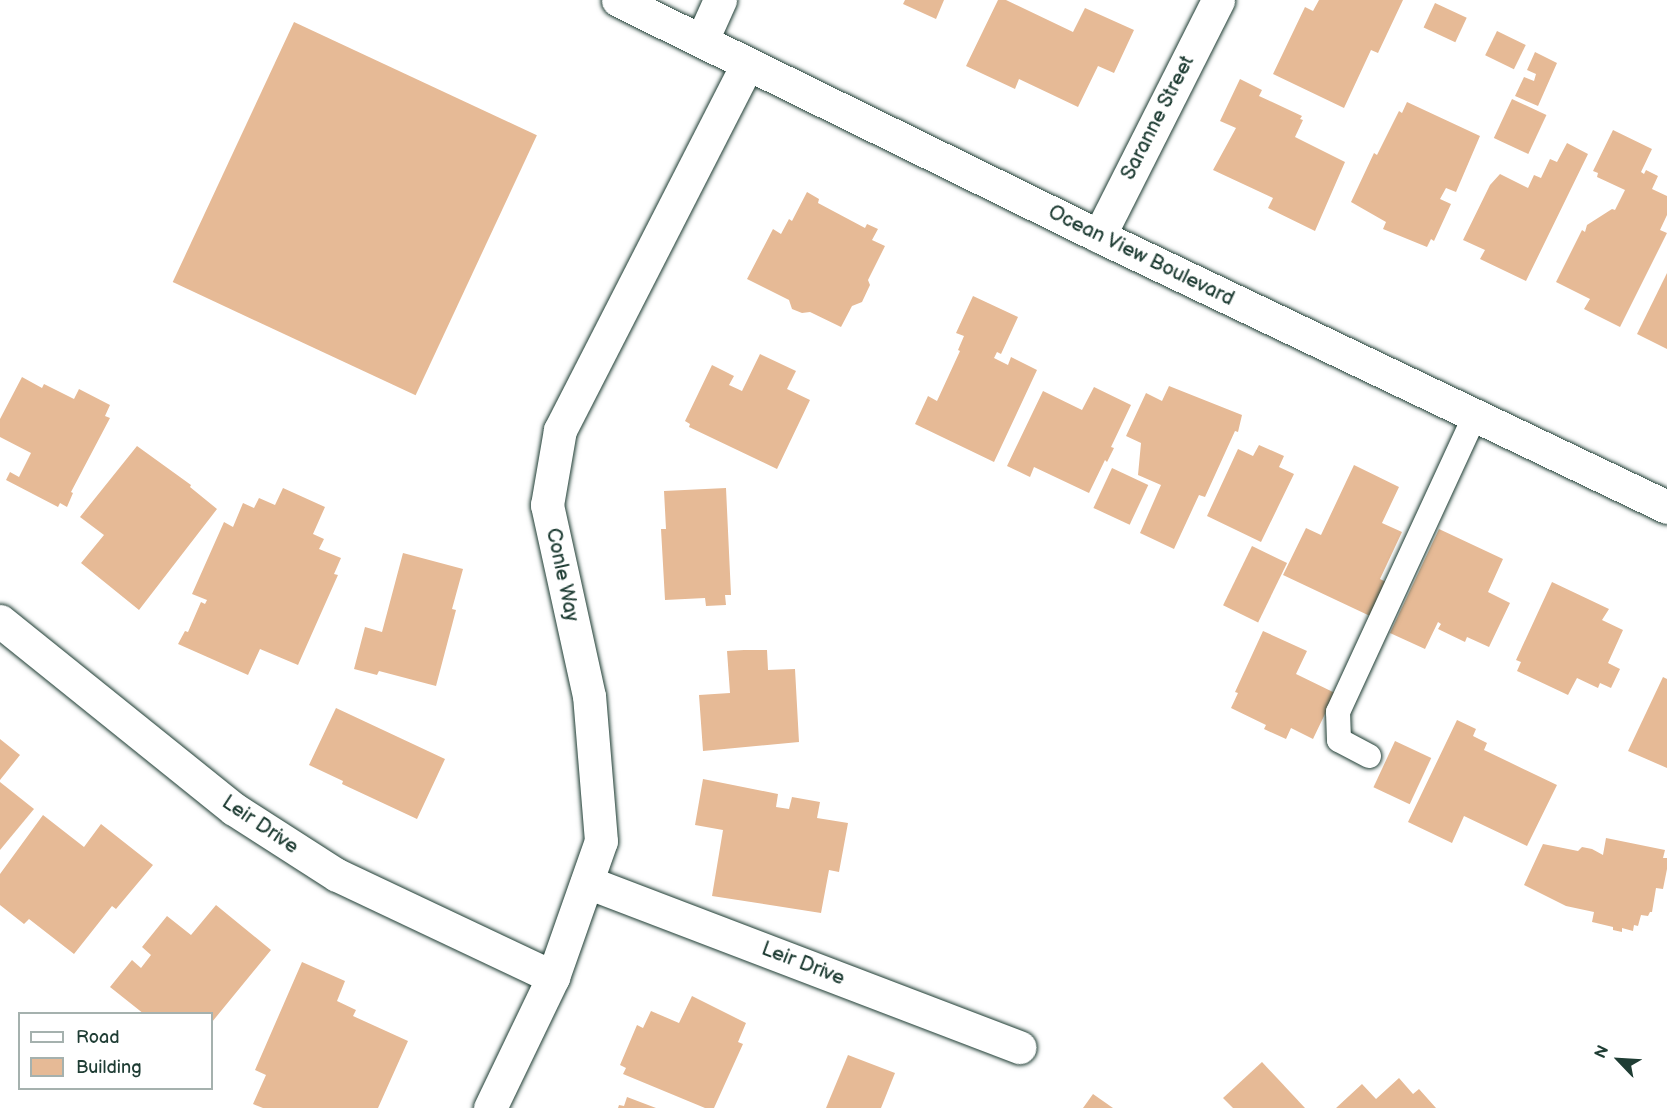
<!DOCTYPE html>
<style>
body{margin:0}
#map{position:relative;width:1667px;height:1108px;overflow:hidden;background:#fff;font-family:"Balsamiq Sans",sans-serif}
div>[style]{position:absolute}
.building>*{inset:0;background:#e6ba96;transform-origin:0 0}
.roads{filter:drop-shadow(0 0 2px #1f3d34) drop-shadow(0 0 2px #1f3d34)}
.lane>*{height:24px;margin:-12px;padding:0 12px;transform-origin:12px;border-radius:12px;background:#fff}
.street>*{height:33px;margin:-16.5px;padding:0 16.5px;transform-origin:16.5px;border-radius:16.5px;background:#fff}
.secondary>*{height:33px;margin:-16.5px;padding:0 16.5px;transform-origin:16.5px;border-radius:16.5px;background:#fff}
span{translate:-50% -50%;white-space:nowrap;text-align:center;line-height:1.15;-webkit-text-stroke:5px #fff;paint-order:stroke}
.street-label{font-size:20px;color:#1f3d34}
.legend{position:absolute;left:18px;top:1012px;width:195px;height:78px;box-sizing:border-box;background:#fff;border:2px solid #a5b1ae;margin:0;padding:8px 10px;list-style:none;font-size:18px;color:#1f3d34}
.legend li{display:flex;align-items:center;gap:12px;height:30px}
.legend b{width:30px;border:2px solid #a5b1ae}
.north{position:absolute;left:1589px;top:1030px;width:60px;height:60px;-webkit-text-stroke:4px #fff;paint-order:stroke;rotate:295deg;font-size:16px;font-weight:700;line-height:24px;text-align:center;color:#1f3d34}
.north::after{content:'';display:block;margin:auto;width:21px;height:27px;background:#1f3d34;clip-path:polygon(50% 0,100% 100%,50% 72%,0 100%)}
</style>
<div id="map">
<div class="building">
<div style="clip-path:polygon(905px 0,944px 0,936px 19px,903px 4px)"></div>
<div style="clip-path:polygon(998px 0,1006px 0,1073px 32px,1085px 8px,1134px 30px,1114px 73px,1098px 66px,1078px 107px,1019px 79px,1015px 89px,966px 66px)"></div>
<div style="clip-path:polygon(1319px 0,1403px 0,1378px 53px,1371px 50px,1344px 108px,1273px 74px,1305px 7px,1313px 11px)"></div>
<div style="left:1435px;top:3px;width:35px;height:27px;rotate:25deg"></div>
<div style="left:294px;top:22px;width:268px;height:287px;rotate:25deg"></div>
<div style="left:1497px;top:31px;width:32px;height:27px;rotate:26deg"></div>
<div style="clip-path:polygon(1535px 52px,1557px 63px,1538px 106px,1515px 96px,1524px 77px,1534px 81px,1536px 74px,1527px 70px)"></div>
<div style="clip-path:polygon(1240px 79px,1262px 90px,1259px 96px,1302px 116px,1300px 119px,1303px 120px,1295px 137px,1345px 162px,1315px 231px,1268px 208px,1273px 198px,1213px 170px,1236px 128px,1220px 121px)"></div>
<div style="left:1512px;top:99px;width:38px;height:43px;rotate:25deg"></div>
<div style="clip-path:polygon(1407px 102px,1480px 136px,1456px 192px,1446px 188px,1440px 199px,1451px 204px,1434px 241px,1431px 239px,1427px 247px,1383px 229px,1386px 222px,1351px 202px,1374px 153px,1377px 155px,1399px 111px,1402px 113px)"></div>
<div style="clip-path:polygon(1613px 130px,1652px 149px,1641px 172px,1644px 174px,1646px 170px,1658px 176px,1652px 189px,1667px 196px,1667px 215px,1660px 230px,1667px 233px,1620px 327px,1584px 309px,1590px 299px,1556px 282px,1582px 230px,1585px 232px,1587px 225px,1612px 209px,1615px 210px,1625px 190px,1597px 177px,1598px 173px,1593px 171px)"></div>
<div style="clip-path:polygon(1567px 143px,1588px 154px,1526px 281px,1480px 259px,1485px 250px,1463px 240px,1490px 185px,1500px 174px,1528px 188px,1534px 175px,1541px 178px,1550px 159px,1557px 162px)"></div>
<div style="clip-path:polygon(807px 192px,819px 199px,818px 203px,865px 228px,867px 224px,878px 229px,872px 240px,885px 246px,868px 280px,870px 285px,862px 302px,852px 306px,841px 327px,810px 312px,802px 313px,792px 309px,789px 300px,747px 279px,773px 229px,781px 234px,789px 219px,792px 221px)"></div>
<div style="clip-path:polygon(1667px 273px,1667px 349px,1637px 334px)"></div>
<div style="clip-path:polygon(973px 296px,1018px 317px,1001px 354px,997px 352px,994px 358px,1008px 365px,1011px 357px,1037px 370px,994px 462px,915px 424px,928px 396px,937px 401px,960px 351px,958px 350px,964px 336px,956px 333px)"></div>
<div style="clip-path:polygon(760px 354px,796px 371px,787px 389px,810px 400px,777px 469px,689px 427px,690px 424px,685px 421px,712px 365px,734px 376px,729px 385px,742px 391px)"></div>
<div style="clip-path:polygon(22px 377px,42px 388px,44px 384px,74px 399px,79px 389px,110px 405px,105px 416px,110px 418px,71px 492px,73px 493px,67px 507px,60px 503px,58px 507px,6px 480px,10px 472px,19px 477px,31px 453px,0 437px,0 419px)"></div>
<div style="clip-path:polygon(1169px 386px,1242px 415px,1238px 432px,1235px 431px,1205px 497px,1199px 495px,1174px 549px,1140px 533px,1161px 485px,1138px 475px,1141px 443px,1126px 436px,1146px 393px,1162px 401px)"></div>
<div style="clip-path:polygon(1094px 387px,1131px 405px,1111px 447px,1114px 448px,1107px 462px,1105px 460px,1089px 493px,1034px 467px,1030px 477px,1007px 466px,1043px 391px,1082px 410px)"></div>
<div style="clip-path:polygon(1259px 445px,1284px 456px,1279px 467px,1294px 474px,1261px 542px,1207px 516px,1238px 449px,1253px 456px)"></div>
<div style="clip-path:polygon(137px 446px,191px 485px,190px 487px,217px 509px,139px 610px,81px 563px,104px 535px,80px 517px)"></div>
<div style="clip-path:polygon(1354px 465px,1399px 487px,1382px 523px,1402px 532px,1380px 579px,1386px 582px,1370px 616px,1283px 575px,1306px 528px,1321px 535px)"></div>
<div style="left:1112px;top:468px;width:40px;height:44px;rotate:25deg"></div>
<div style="clip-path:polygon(283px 488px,325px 507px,313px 534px,324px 539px,319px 549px,341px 558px,334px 574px,338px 575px,298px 665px,260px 649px,248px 675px,178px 644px,185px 631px,188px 632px,201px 602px,205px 604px,207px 600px,192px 594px,224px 522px,233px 527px,243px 503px,254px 508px,259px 498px,275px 505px)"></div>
<div style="clip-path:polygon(726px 488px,731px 595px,725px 595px,726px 605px,706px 606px,705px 598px,665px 600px,661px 529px,666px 529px,664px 491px)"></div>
<div style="clip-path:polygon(1439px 529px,1503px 559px,1488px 592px,1510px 603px,1489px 647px,1467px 637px,1465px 642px,1438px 629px,1441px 624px,1438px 622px,1425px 649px,1390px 633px)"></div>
<div style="left:1252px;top:546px;width:39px;height:66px;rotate:26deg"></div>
<div style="clip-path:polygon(403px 553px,463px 569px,452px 609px,456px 610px,436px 686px,379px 671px,377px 675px,354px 669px,365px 627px,382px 632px)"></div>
<div style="clip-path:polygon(1552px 582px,1609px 609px,1602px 620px,1623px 630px,1608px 663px,1620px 669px,1611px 688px,1600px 683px,1598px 688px,1577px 678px,1568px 695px,1517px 671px,1521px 662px,1516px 660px)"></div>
<div style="clip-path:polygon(1263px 631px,1307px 651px,1296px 674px,1335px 693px,1313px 739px,1291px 728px,1286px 739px,1264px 729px,1266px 725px,1231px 708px,1238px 693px,1235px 692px)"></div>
<div style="clip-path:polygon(744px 650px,767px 650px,768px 670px,795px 669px,799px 742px,703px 751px,699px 695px,730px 693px,727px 651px)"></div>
<div style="clip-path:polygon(1663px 677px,1667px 679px,1667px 768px,1628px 751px)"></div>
<div style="clip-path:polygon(336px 708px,445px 759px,417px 819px,342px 784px,343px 781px,309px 765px)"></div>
<div style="clip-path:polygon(1457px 720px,1476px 729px,1473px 736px,1487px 743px,1484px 750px,1557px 785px,1527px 846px,1464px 816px,1452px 843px,1408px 822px)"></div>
<div style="clip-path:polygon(0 739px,20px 755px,0 780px)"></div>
<div style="left:1395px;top:741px;width:40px;height:51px;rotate:25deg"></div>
<div style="clip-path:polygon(703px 779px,778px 794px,776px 807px,789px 809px,792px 797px,820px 802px,817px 818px,848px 823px,839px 872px,829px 870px,821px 913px,712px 896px,723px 830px,695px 825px)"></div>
<div style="clip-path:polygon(0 782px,34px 809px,0 850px)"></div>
<div style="clip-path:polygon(43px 815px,84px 847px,101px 824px,153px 865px,116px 909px,112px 906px,74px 954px,29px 919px,24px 924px,0 905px,0 874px)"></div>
<div style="clip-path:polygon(1606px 838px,1665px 850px,1663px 858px,1667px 858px,1667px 869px,1663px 889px,1656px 888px,1652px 912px,1650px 912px,1648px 916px,1641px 915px,1638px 926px,1634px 925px,1633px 931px,1622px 928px,1622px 932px,1613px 930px,1613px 927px,1592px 922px,1594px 912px,1566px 906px,1524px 885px,1543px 844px,1578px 851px,1582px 847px,1592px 849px,1603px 855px)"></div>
<div style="clip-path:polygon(216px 905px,271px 950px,212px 1022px,212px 1014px,144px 1014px,110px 987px,132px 960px,141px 968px,151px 955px,142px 947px,167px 916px,191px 935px)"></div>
<div style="clip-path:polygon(302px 962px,345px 981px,337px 1001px,356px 1010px,353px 1016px,408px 1041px,378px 1108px,263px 1108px,253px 1104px,266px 1075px,255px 1070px)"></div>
<div style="clip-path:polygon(692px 996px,746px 1023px,738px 1042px,743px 1044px,714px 1108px,705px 1108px,623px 1074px,626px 1068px,620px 1065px,637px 1025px,643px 1028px,651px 1011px,679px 1023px)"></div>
<div style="clip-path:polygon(848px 1055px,895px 1073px,881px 1108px,826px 1108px)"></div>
<div style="clip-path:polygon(1262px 1062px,1305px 1108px,1233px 1108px,1223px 1098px)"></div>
<div style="clip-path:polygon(1399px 1078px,1413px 1094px,1419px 1089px,1436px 1108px,1336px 1108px,1362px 1084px,1376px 1099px)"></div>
<div style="clip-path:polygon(1093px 1094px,1113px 1108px,1083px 1108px)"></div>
<div style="clip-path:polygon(627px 1097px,656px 1108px,618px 1108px,619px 1105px,624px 1106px)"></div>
</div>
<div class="roads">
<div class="lane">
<div style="left:1369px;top:756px;width:34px;rotate:-152deg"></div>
<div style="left:1339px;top:740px;width:28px;rotate:-92deg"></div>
<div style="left:1338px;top:712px;width:326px;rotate:-65.2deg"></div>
</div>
<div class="street">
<div style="left:702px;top:40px;width:44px;rotate:-65.8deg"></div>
<div style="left:1099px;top:236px;width:264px;rotate:-63.2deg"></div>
<div style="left:0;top:621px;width:300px;rotate:38.8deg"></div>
<div style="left:234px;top:809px;width:122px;rotate:32.7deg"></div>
<div style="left:337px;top:875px;width:239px;rotate:25.3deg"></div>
<div style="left:587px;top:882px;width:463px;rotate:20.9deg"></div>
<div style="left:490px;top:1108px;width:145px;rotate:-64.3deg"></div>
<div style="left:553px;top:977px;width:144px;rotate:-70.6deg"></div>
<div style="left:601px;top:841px;width:145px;rotate:-94.7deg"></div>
<div style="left:589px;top:696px;width:196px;rotate:-102.4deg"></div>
<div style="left:547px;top:505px;width:76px;rotate:-80.2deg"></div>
<div style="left:560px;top:430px;width:411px;rotate:-62.9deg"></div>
</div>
<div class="secondary">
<div style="left:618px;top:0;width:536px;rotate:26.13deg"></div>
<div style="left:1099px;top:236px;width:629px;rotate:25.51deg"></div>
</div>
</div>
<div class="street-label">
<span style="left:1158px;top:118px;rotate:-63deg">Saranne Street</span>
<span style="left:1141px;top:256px;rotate:26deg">Ocean View Boulevard</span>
<span style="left:562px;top:575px;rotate:78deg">Conle Way</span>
<span style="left:260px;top:825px;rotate:34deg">Leir Drive</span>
<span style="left:803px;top:964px;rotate:21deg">Leir Drive</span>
</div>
<ul class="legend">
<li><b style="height:8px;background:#fff"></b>Road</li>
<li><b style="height:16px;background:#e6ba96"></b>Building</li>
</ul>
<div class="north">N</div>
</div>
